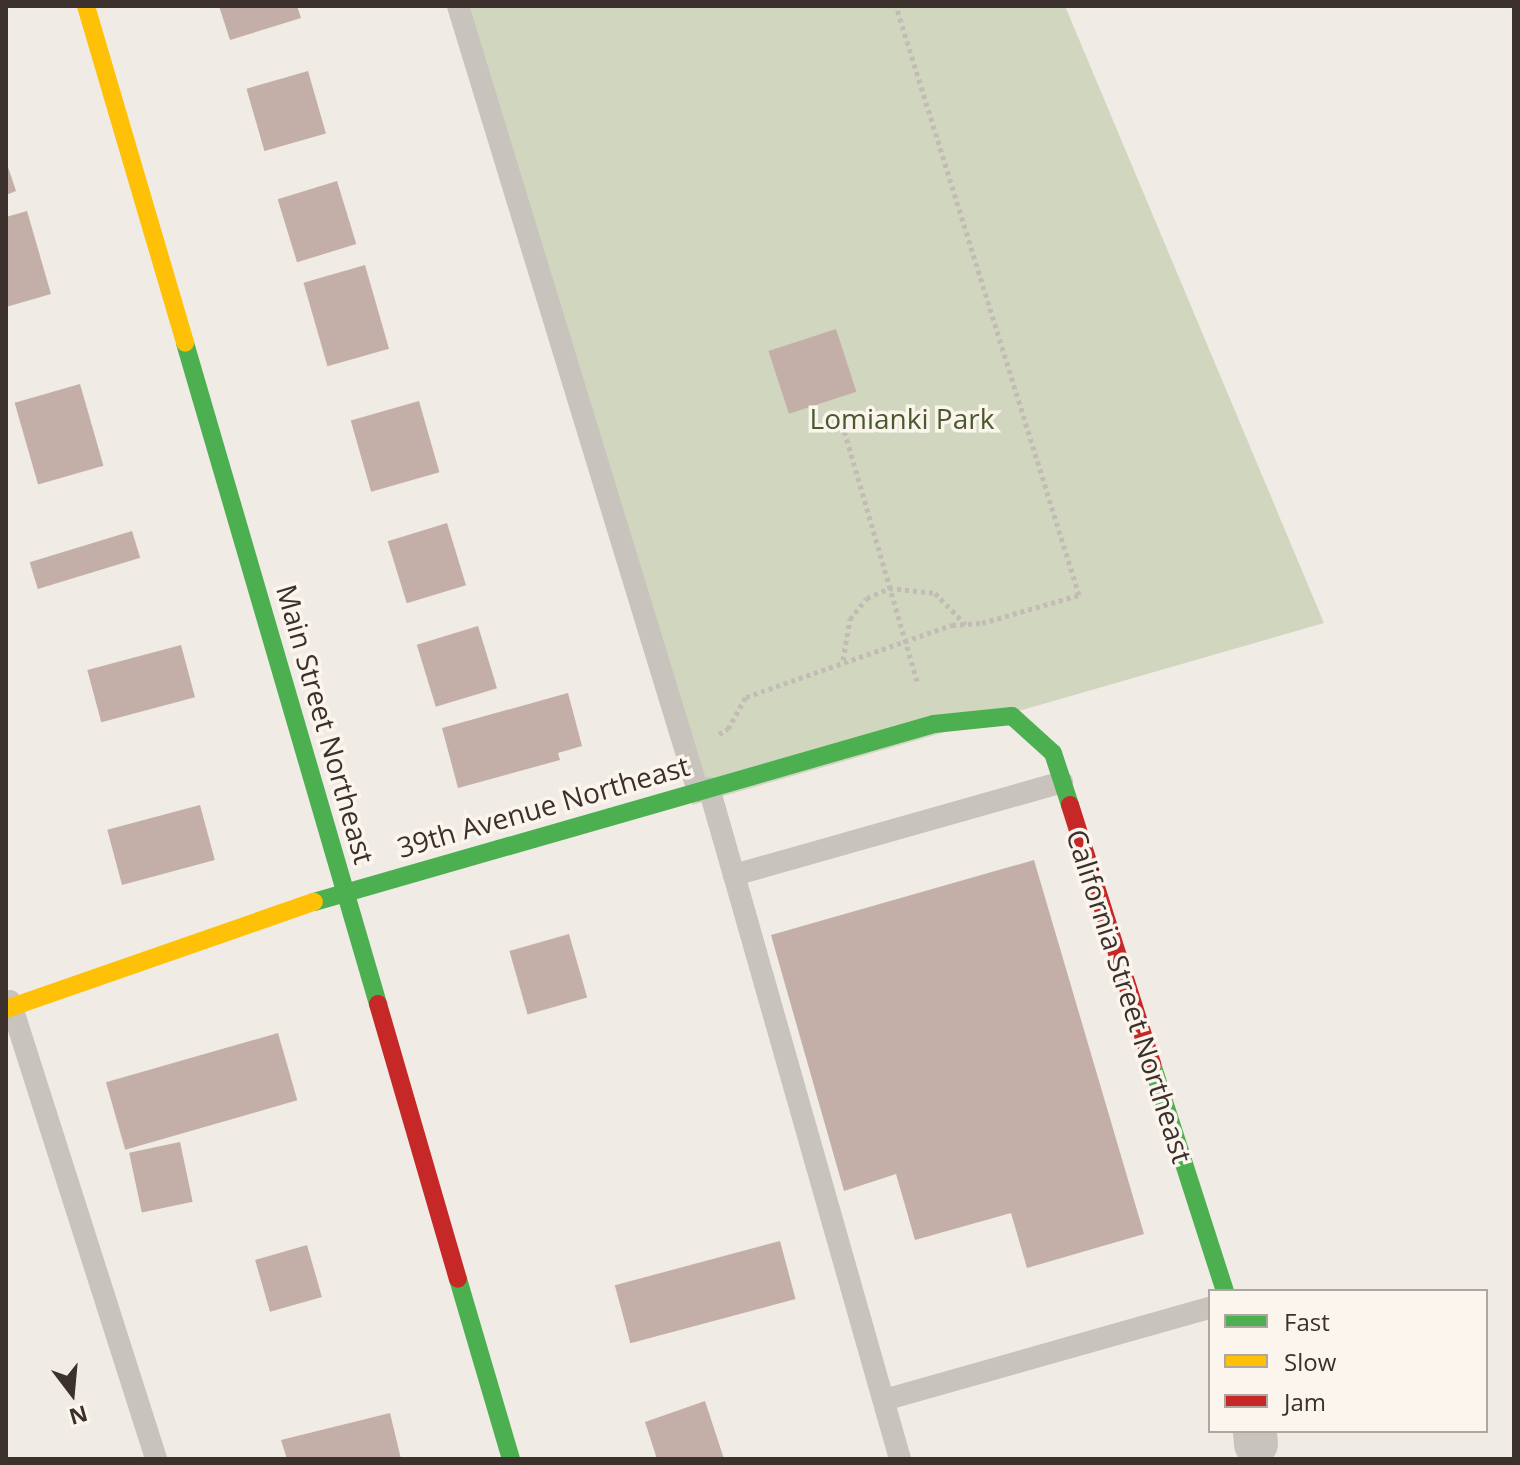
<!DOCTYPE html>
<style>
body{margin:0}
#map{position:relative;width:1520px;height:1465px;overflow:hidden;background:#f0ebe5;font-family:"Open Sans",sans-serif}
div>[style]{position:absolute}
.green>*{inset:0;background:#d1d6bf}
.building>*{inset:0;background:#c3afa7;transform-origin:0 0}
.path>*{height:5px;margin-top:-2.5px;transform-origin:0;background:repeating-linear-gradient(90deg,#c2bbb6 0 4px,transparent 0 8px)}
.lane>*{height:22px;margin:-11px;padding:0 11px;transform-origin:11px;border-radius:11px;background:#c9c3be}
.street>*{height:44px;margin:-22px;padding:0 22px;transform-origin:22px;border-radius:22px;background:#c9c3be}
.fast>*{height:18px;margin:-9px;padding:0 9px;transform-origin:9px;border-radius:9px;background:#4caf50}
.slow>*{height:18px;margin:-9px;padding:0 9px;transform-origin:9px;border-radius:9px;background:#ffc107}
.jam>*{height:18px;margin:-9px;padding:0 9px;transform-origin:9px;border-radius:9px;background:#c62828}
span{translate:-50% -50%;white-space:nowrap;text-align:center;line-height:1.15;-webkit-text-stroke:7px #fbf5ee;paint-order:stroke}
.park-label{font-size:28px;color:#4a5a2e}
.street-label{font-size:28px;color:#3b302b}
.frame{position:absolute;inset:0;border:8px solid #3b302b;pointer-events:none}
.legend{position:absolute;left:1208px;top:1289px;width:280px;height:144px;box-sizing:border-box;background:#fbf5ee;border:2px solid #aea6a0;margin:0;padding:10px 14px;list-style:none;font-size:24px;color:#3b302b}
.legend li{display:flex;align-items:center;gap:16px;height:40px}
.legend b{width:40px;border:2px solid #aea6a0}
.north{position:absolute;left:32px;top:1353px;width:80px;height:80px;-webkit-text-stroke:6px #fbf5ee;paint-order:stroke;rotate:164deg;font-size:22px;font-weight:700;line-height:32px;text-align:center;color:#3b302b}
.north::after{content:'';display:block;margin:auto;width:28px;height:36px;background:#3b302b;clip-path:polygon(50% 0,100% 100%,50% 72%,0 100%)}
</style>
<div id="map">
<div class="green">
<div style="clip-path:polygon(463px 6px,1065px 6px,1324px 623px,692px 805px)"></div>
</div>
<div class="building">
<div style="clip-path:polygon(219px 6px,297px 6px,301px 18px,230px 40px)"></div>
<div style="left:308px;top:71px;width:65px;height:64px;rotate:74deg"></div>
<div style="clip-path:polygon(6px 161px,16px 191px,6px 195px)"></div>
<div style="left:337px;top:181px;width:66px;height:62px;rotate:73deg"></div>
<div style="clip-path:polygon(27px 211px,51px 294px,6px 307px,6px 217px)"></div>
<div style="left:365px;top:265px;width:87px;height:64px;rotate:74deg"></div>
<div style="left:836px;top:329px;width:66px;height:71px;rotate:72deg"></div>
<div style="left:80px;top:384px;width:85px;height:68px;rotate:74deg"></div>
<div style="left:419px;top:401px;width:74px;height:71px;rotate:74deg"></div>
<div style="left:447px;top:523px;width:65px;height:62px;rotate:73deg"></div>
<div style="left:132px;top:531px;width:28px;height:107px;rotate:73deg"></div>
<div style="left:478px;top:626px;width:65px;height:64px;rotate:73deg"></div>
<div style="left:181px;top:645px;width:54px;height:97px;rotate:75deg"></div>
<div style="clip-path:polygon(568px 693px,582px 746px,558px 753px,560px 760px,458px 788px,442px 728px)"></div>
<div style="left:200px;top:805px;width:57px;height:96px;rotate:75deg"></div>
<div style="clip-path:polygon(1034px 860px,1144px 1234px,1027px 1268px,1011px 1213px,915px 1240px,896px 1174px,844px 1191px,771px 935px)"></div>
<div style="left:569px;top:934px;width:66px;height:62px;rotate:74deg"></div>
<div style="left:278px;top:1033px;width:70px;height:179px;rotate:74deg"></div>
<div style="left:180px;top:1142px;width:61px;height:52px;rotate:78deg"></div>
<div style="left:780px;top:1241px;width:60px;height:171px;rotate:75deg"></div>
<div style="left:307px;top:1245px;width:54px;height:54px;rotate:74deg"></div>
<div style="clip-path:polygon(705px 1401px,724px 1459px,657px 1459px,645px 1422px)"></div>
<div style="clip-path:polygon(390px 1413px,401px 1459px,287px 1459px,281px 1440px)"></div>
</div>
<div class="path">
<div style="left:840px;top:416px;width:276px;rotate:73.8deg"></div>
<div style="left:843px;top:660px;width:42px;rotate:-80.3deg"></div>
<div style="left:850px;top:619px;width:27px;rotate:-51deg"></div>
<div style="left:867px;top:598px;width:24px;rotate:-24deg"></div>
<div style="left:889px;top:588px;width:46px;rotate:6.2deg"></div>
<div style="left:935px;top:593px;width:45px;rotate:45.9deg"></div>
<div style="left:719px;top:734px;width:10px;rotate:-29deg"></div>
<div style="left:728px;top:729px;width:37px;rotate:-61deg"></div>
<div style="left:746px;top:697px;width:218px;rotate:-19.3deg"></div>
<div style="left:952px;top:625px;width:30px;rotate:-4deg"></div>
<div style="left:982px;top:623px;width:101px;rotate:-16.1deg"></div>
<div style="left:1079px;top:595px;width:617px;rotate:-107.26deg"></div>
</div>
<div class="lane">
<div style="left:458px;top:6px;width:821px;rotate:73deg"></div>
<div style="left:709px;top:788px;width:91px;rotate:74deg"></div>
<div style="left:734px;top:875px;width:341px;rotate:-15.8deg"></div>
<div style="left:734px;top:875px;width:607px;rotate:74.13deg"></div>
<div style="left:10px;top:1001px;width:481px;rotate:72.3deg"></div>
<div style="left:884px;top:1400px;width:339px;rotate:-15.8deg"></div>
</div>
<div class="street">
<div style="left:1255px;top:1431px;width:13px;rotate:86deg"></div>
</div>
<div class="fast">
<div style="left:185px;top:343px;width:689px;rotate:73.72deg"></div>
<div style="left:314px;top:902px;width:645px;rotate:-16.02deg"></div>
<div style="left:934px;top:724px;width:78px;rotate:-5.9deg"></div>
<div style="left:1012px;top:716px;width:55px;rotate:42.1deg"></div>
<div style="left:1053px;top:753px;width:55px;rotate:71.9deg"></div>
<div style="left:1152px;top:1064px;width:238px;rotate:72.2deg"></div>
<div style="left:458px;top:1279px;width:188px;rotate:73.6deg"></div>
</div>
<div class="slow">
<div style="left:86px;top:6px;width:351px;rotate:73.6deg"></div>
<div style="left:6px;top:1009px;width:326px;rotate:-19.2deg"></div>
</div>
<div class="jam">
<div style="left:1070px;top:805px;width:272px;rotate:72.4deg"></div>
<div style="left:378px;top:1004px;width:286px;rotate:73.8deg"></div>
</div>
<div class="park-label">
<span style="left:902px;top:418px">Lomianki Park</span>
</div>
<div class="street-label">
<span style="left:326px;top:724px;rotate:74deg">Main Street Northeast</span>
<span style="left:543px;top:806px;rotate:-16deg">39th Avenue Northeast</span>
<span style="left:1130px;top:996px;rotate:72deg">California Street Northeast</span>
</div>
<div class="frame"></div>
<ul class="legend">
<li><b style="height:10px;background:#4caf50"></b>Fast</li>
<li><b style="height:10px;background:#ffc107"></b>Slow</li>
<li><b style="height:10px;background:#c62828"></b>Jam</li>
</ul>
<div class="north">N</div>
</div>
